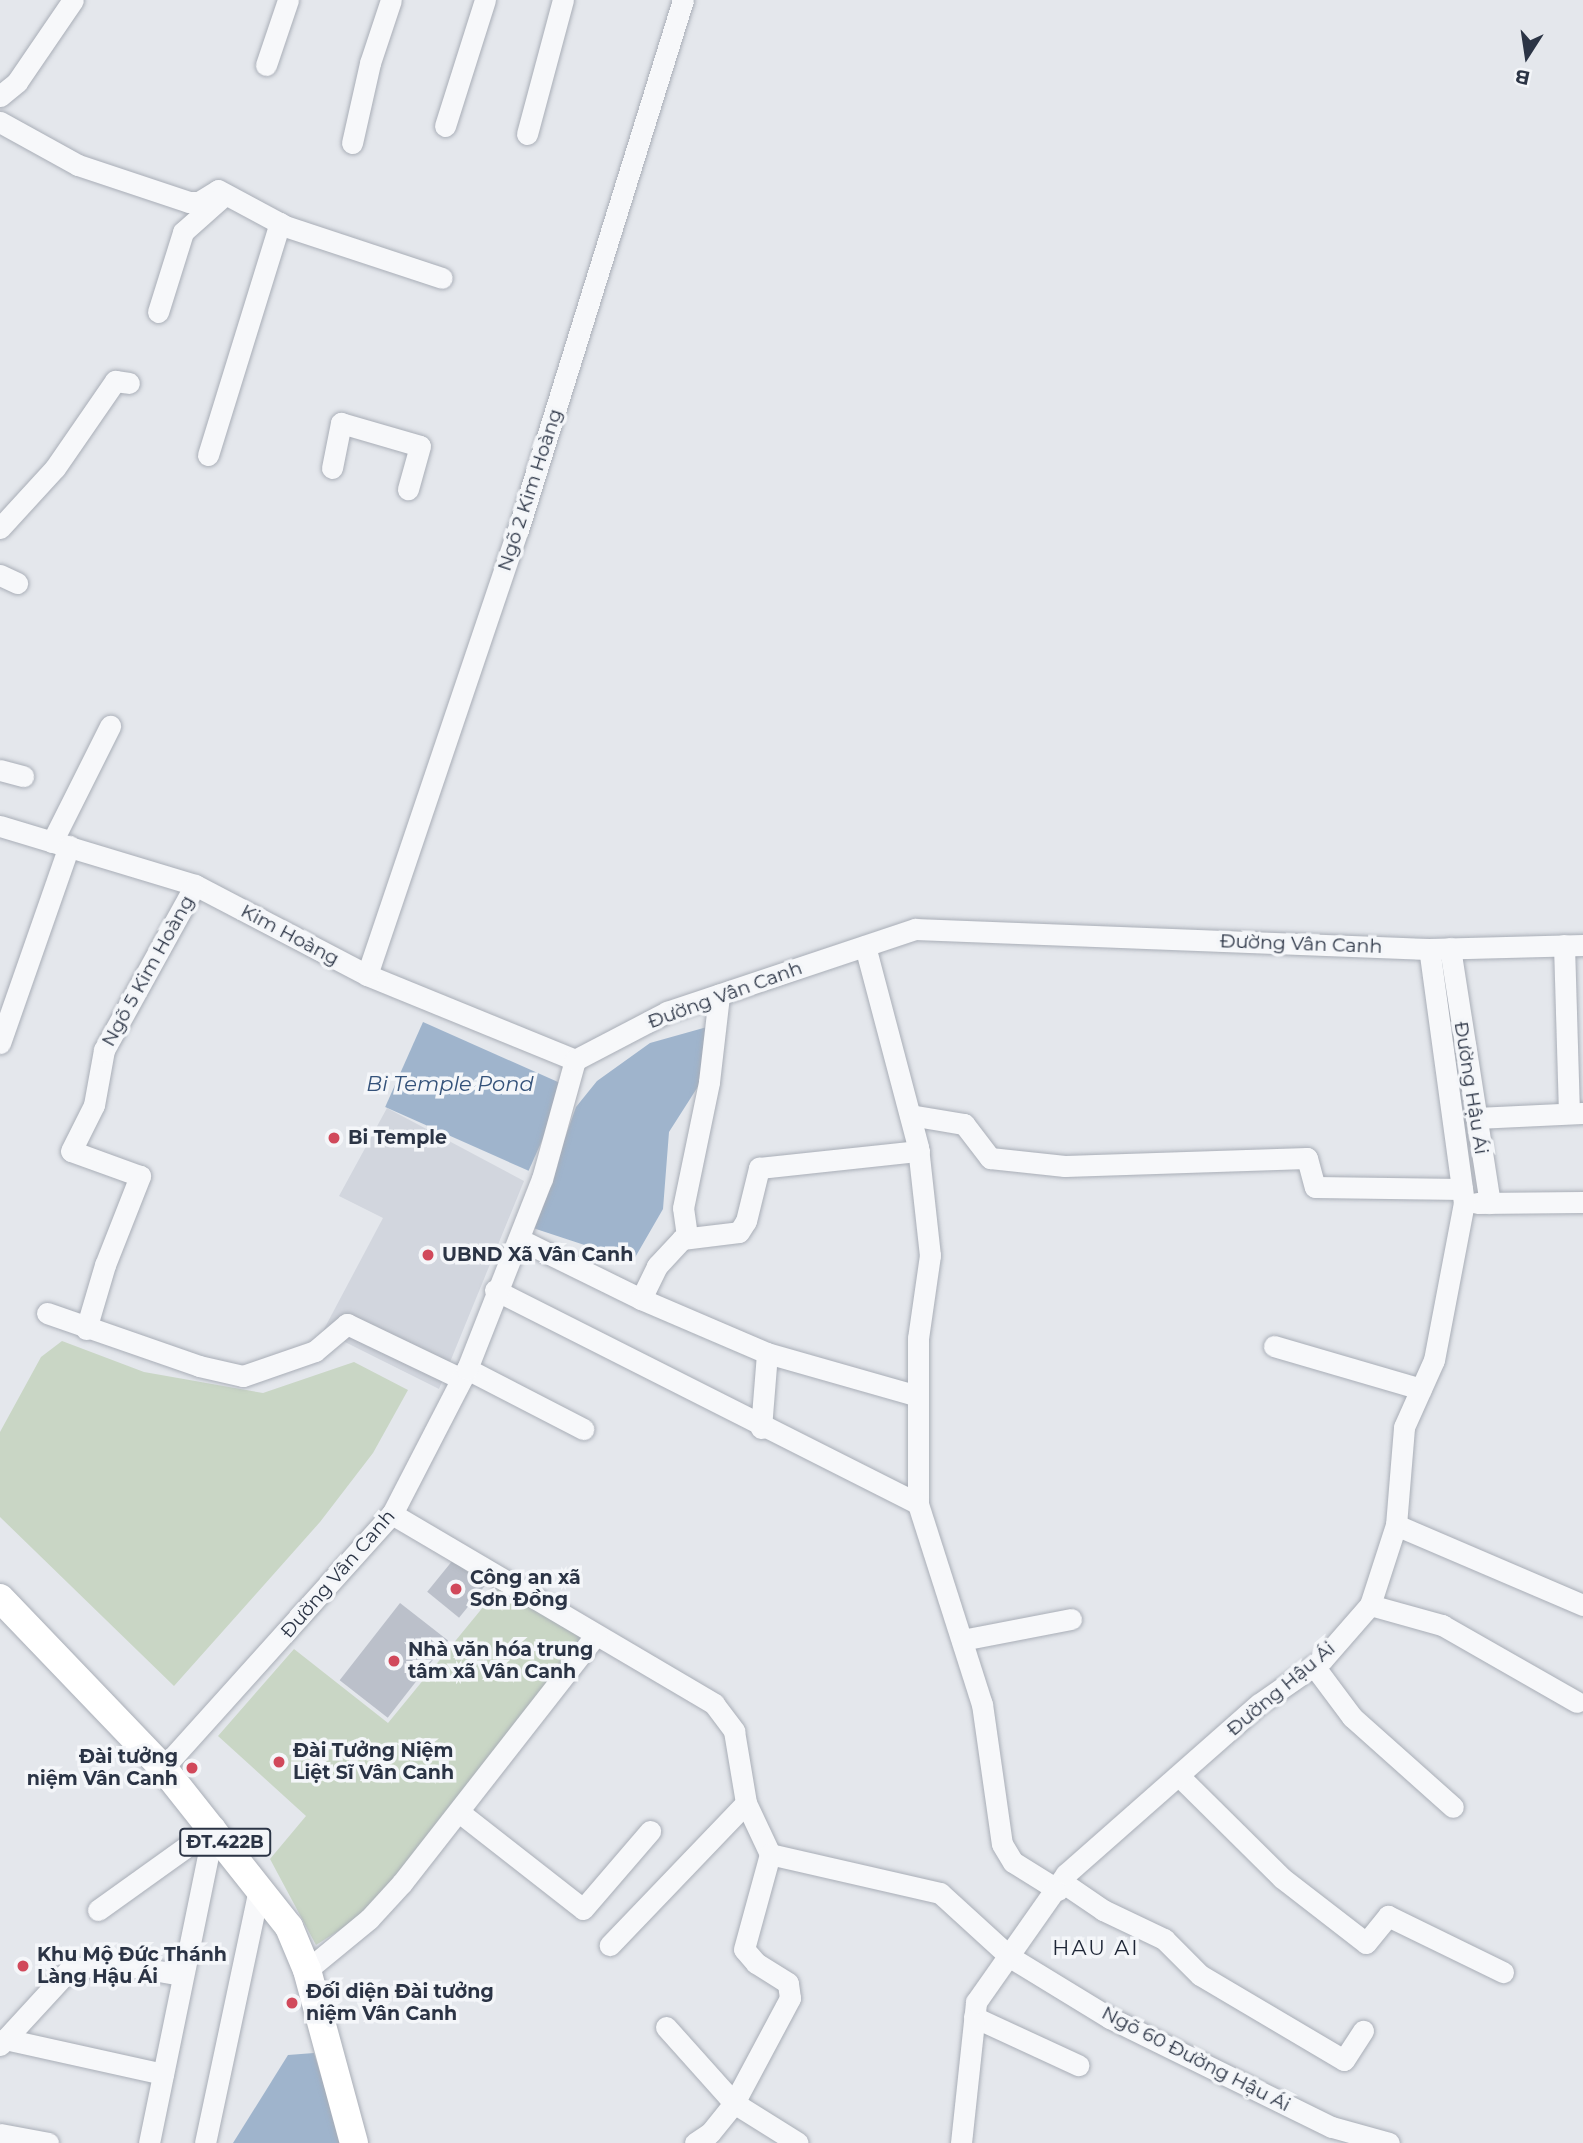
<!DOCTYPE html>
<meta charset="utf-8">
<style>
body{margin:0}
#map{position:relative;width:1583px;height:2143px;overflow:hidden;background:#e4e7ec;font-family:Montserrat,sans-serif}
div>[style]{position:absolute}
.built>*{inset:0;background:#d2d6de}
.green>*{inset:0;background:#c9d6c5}
.water>*{inset:0;background:#9fb4cc;transform-origin:0 0}
.building>*{inset:0;background:#bbc0ca;transform-origin:0 0}
.roads{filter:drop-shadow(0 0 2px #a9aeb7) drop-shadow(0 0 2px #a9aeb7)}
.minor>*{height:21px;margin:-10.5px;padding:0 10.5px;transform-origin:10.5px;border-radius:10.5px;background:#f7f8fa}
.major>*{height:28px;margin:-14px;padding:0 14px;transform-origin:14px;border-radius:14px;background:#fff}
.dots>*{width:19px;height:19px;translate:-50% -50%;box-sizing:border-box;border:4px solid #f4f6f9;border-radius:50%}
span{translate:-50% -50%;white-space:nowrap;text-align:center;line-height:1.15;-webkit-text-stroke:7px #f4f6f9;paint-order:stroke}
.shield-label span{padding:2px 5px;background:#f4f6f9;border:2px solid;border-radius:5px;-webkit-text-stroke-width:0}
.shield-label{font-size:18px;color:#2b3445;font-weight:700}
.street-label{font-size:19px;color:#2b3445}
.poi-label{font-size:19px;color:#2b3445;font-weight:700}
.left{translate:0 -50%;text-align:left}
.right{translate:-100% -50%;text-align:right}
.water-label{font-size:21px;color:#34527a;font-style:italic}
.neighbourhood-label{font-size:21px;color:#1d2536;letter-spacing:2px}
.north{position:absolute;left:1492px;top:21px;width:70px;height:70px;-webkit-text-stroke:5px #f4f6f9;paint-order:stroke;rotate:192deg;font-size:19px;font-weight:700;line-height:28px;text-align:center;color:#2b3445}
.north::after{content:'';display:block;margin:auto;width:24px;height:32px;background:#2b3445;clip-path:polygon(50% 0,100% 100%,50% 72%,0 100%)}
</style>
<div id="map">
<div class="built">
<div style="clip-path:polygon(387px 1108px,524px 1181px,439px 1389px,323px 1331px,383px 1218px,339px 1196px)"></div>
</div>
<div class="green">
<div style="clip-path:polygon(62px 1341px,144px 1372px,263px 1393px,354px 1362px,408px 1390px,373px 1453px,320px 1522px,174px 1686px,0 1517px,0 1432px,41px 1357px)"></div>
<div style="clip-path:polygon(502px 1584px,586px 1637px,365px 1914px,316px 1945px,270px 1859px,306px 1816px,218px 1736px,294px 1649px,388px 1723px)"></div>
</div>
<div class="water">
<div style="left:423px;top:1022px;width:157px;height:93px;rotate:24deg"></div>
<div style="clip-path:polygon(707px 1027px,699px 1085px,669px 1132px,663px 1209px,633px 1261px,533px 1228px,576px 1107px,597px 1081px,650px 1043px)"></div>
<div style="clip-path:polygon(314px 2053px,342px 2143px,233px 2143px,288px 2055px)"></div>
</div>
<div class="building">
<div style="left:453px;top:1560px;width:41px;height:41px;rotate:39deg"></div>
<div style="left:400px;top:1603px;width:61px;height:98px;rotate:38deg"></div>
</div>
<div class="roads">
<div class="minor">
<div style="left:266px;top:65px;width:69px;rotate:-71.3deg"></div>
<div style="left:0;top:96px;width:22px;rotate:-39deg"></div>
<div style="left:17px;top:82px;width:99px;rotate:-55.7deg"></div>
<div style="left:0;top:122px;width:89px;rotate:28.9deg"></div>
<div style="left:78px;top:165px;width:117px;rotate:18.4deg"></div>
<div style="left:189px;top:202px;width:10px"></div>
<div style="left:199px;top:202px;width:22px;rotate:-32deg"></div>
<div style="left:218px;top:190px;width:76px;rotate:28.2deg"></div>
<div style="left:285px;top:226px;width:165px;rotate:18.3deg"></div>
<div style="left:445px;top:126px;width:132px;rotate:-72.4deg"></div>
<div style="left:527px;top:134px;width:139px;rotate:-75deg"></div>
<div style="left:352px;top:143px;width:82px;rotate:-77.3deg"></div>
<div style="left:370px;top:63px;width:66px;rotate:-71.6deg"></div>
<div style="left:158px;top:312px;width:84px;rotate:-72.6deg"></div>
<div style="left:183px;top:232px;width:50px;rotate:-41.7deg"></div>
<div style="left:208px;top:455px;width:243px;rotate:-72.8deg"></div>
<div style="left:332px;top:468px;width:46px;rotate:-78.7deg"></div>
<div style="left:341px;top:423px;width:82px;rotate:16.2deg"></div>
<div style="left:420px;top:446px;width:45px;rotate:105.6deg"></div>
<div style="left:0;top:528px;width:81px;rotate:-47.5deg"></div>
<div style="left:55px;top:468px;width:106px;rotate:-55.4deg"></div>
<div style="left:115px;top:381px;width:14px;rotate:8deg"></div>
<div style="left:0;top:575px;width:19px;rotate:25deg"></div>
<div style="left:0;top:770px;width:24px;rotate:15deg"></div>
<div style="left:0;top:826px;width:204px;rotate:16.8deg"></div>
<div style="left:195px;top:885px;width:194px;rotate:27.6deg"></div>
<div style="left:367px;top:975px;width:225px;rotate:22.2deg"></div>
<div style="left:52px;top:842px;width:130px;rotate:-63.4deg"></div>
<div style="left:1564px;top:945px;width:167px;rotate:88.3deg"></div>
<div style="left:865px;top:946px;width:208px;rotate:75.2deg"></div>
<div style="left:918px;top:1147px;width:109px;rotate:83.7deg"></div>
<div style="left:930px;top:1255px;width:84px;rotate:98.2deg"></div>
<div style="left:918px;top:1338px;width:166px;rotate:90deg"></div>
<div style="left:918px;top:1504px;width:210px;rotate:72.3deg"></div>
<div style="left:982px;top:1704px;width:141px;rotate:81.9deg"></div>
<div style="left:1002px;top:1844px;width:21px;rotate:59deg"></div>
<div style="left:1013px;top:1862px;width:53px;rotate:31.9deg"></div>
<div style="left:1450px;top:948px;width:258px;rotate:81.1deg"></div>
<div style="left:367px;top:975px;width:470px;rotate:-71.3deg"></div>
<div style="left:518px;top:530px;width:555px;rotate:-72.71deg"></div>
<div style="left:0;top:1043px;width:209px;rotate:-70.7deg"></div>
<div style="left:910px;top:1115px;width:55px;rotate:9.5deg"></div>
<div style="left:964px;top:1124px;width:43px;rotate:52.6deg"></div>
<div style="left:990px;top:1158px;width:75px;rotate:6.1deg"></div>
<div style="left:1065px;top:1166px;width:242px;rotate:-1.9deg"></div>
<div style="left:1307px;top:1158px;width:30px;rotate:75deg"></div>
<div style="left:1315px;top:1187px;width:147px;rotate:0.8deg"></div>
<div style="left:1476px;top:1118px;width:106px;rotate:-2.7deg"></div>
<div style="left:1477px;top:1203px;width:106px;rotate:-0.5deg"></div>
<div style="left:687px;top:1236px;width:28px;rotate:-98deg"></div>
<div style="left:683px;top:1208px;width:129px;rotate:-78.3deg"></div>
<div style="left:709px;top:1082px;width:88px;rotate:-83.4deg"></div>
<div style="left:519px;top:1239px;width:136px;rotate:26.2deg"></div>
<div style="left:641px;top:1299px;width:137px;rotate:23.2deg"></div>
<div style="left:767px;top:1353px;width:157px;rotate:15.9deg"></div>
<div style="left:495px;top:1290px;width:474px;rotate:26.8deg"></div>
<div style="left:641px;top:1299px;width:37px;rotate:-64deg"></div>
<div style="left:657px;top:1266px;width:37px;rotate:-47deg"></div>
<div style="left:682px;top:1239px;width:57px;rotate:-7deg"></div>
<div style="left:739px;top:1232px;width:13px;rotate:-58deg"></div>
<div style="left:746px;top:1221px;width:55px;rotate:-76.2deg"></div>
<div style="left:759px;top:1168px;width:161px;rotate:-6.1deg"></div>
<div style="left:47px;top:1313px;width:161px;rotate:19.2deg"></div>
<div style="left:199px;top:1366px;width:45px;rotate:12.8deg"></div>
<div style="left:243px;top:1376px;width:76px;rotate:-19.1deg"></div>
<div style="left:315px;top:1351px;width:42px;rotate:-40.2deg"></div>
<div style="left:347px;top:1324px;width:127px;rotate:25.6deg"></div>
<div style="left:86px;top:1329px;width:67px;rotate:-73.5deg"></div>
<div style="left:105px;top:1265px;width:96px;rotate:-68.5deg"></div>
<div style="left:140px;top:1176px;width:73px;rotate:-160.1deg"></div>
<div style="left:71px;top:1151px;width:51px;rotate:-63.4deg"></div>
<div style="left:94px;top:1105px;width:56px;rotate:-79.7deg"></div>
<div style="left:104px;top:1050px;width:188px;rotate:-61.1deg"></div>
<div style="left:1274px;top:1346px;width:153px;rotate:16.3deg"></div>
<div style="left:467px;top:1369px;width:131px;rotate:27.3deg"></div>
<div style="left:761px;top:1428px;width:75px;rotate:-85.4deg"></div>
<div style="left:392px;top:1514px;width:374px;rotate:30.5deg"></div>
<div style="left:714px;top:1704px;width:34px;rotate:53deg"></div>
<div style="left:734px;top:1731px;width:73px;rotate:80.5deg"></div>
<div style="left:746px;top:1803px;width:197px;rotate:133.8deg"></div>
<div style="left:1396px;top:1525px;width:203px;rotate:23.2deg"></div>
<div style="left:1370px;top:1605px;width:75px;rotate:15.5deg"></div>
<div style="left:1442px;top:1625px;width:155px;rotate:29.7deg"></div>
<div style="left:962px;top:1640px;width:111px;rotate:-10.9deg"></div>
<div style="left:1314px;top:1666px;width:64px;rotate:53.3deg"></div>
<div style="left:1352px;top:1717px;width:135px;rotate:41.7deg"></div>
<div style="left:163px;top:1768px;width:342px;rotate:-48deg"></div>
<div style="left:392px;top:1514px;width:163px;rotate:-62.7deg"></div>
<div style="left:467px;top:1369px;width:204px;rotate:-68.5deg"></div>
<div style="left:542px;top:1179px;width:123px;rotate:-74.5deg"></div>
<div style="left:575px;top:1060px;width:104px;rotate:-27.6deg"></div>
<div style="left:667px;top:1012px;width:262px;rotate:-18.5deg"></div>
<div style="left:915px;top:929px;width:514px;rotate:2.23deg"></div>
<div style="left:1429px;top:949px;width:154px;rotate:-1.5deg"></div>
<div style="left:1179px;top:1776px;width:145px;rotate:44.7deg"></div>
<div style="left:1282px;top:1878px;width:106px;rotate:37.7deg"></div>
<div style="left:1366px;top:1943px;width:35px;rotate:-51deg"></div>
<div style="left:1388px;top:1916px;width:128px;rotate:26deg"></div>
<div style="left:746px;top:1803px;width:56px;rotate:64.8deg"></div>
<div style="left:770px;top:1854px;width:174px;rotate:12.9deg"></div>
<div style="left:940px;top:1893px;width:95px;rotate:42.4deg"></div>
<div style="left:1010px;top:1957px;width:117px;rotate:31.4deg"></div>
<div style="left:1110px;top:2018px;width:247px;rotate:26.2deg"></div>
<div style="left:1332px;top:2127px;width:59px;rotate:15.7deg"></div>
<div style="left:459px;top:1812px;width:157px;rotate:38deg"></div>
<div style="left:583px;top:1909px;width:103px;rotate:-49.3deg"></div>
<div style="left:1062px;top:1882px;width:50px;rotate:34.3deg"></div>
<div style="left:1103px;top:1910px;width:68px;rotate:25.4deg"></div>
<div style="left:1164px;top:1939px;width:51px;rotate:45deg"></div>
<div style="left:1200px;top:1975px;width:167px;rotate:30.6deg"></div>
<div style="left:1344px;top:2060px;width:35px;rotate:-57deg"></div>
<div style="left:98px;top:1910px;width:143px;rotate:-35.6deg"></div>
<div style="left:307px;top:1970px;width:80px;rotate:-39.4deg"></div>
<div style="left:369px;top:1919px;width:49px;rotate:-47.5deg"></div>
<div style="left:402px;top:1883px;width:315px;rotate:-52deg"></div>
<div style="left:974px;top:2017px;width:115px;rotate:24.8deg"></div>
<div style="left:666px;top:2027px;width:102px;rotate:48.2deg"></div>
<div style="left:734px;top:2103px;width:75px;rotate:32deg"></div>
<div style="left:5px;top:2039px;width:162px;rotate:12.5deg"></div>
<div style="left:0;top:2045px;width:102px;rotate:-47.4deg"></div>
<div style="left:69px;top:1970px;width:43px;rotate:-9.5deg"></div>
<div style="left:111px;top:1963px;width:73px;rotate:9.5deg"></div>
<div style="left:0;top:2134px;width:49px;rotate:10.6deg"></div>
<div style="left:149px;top:2143px;width:323px;rotate:-78.4deg"></div>
<div style="left:205px;top:2143px;width:261px;rotate:-78deg"></div>
<div style="left:695px;top:2143px;width:18px;rotate:-34deg"></div>
<div style="left:710px;top:2133px;width:38px;rotate:-51deg"></div>
<div style="left:734px;top:2103px;width:119px;rotate:-61.9deg"></div>
<div style="left:790px;top:1998px;width:15px;rotate:-98deg"></div>
<div style="left:788px;top:1983px;width:38px;rotate:-148deg"></div>
<div style="left:756px;top:1963px;width:18px;rotate:-131deg"></div>
<div style="left:744px;top:1949px;width:98px;rotate:-74.7deg"></div>
<div style="left:961px;top:2143px;width:142px;rotate:-83.9deg"></div>
<div style="left:976px;top:2002px;width:156px;rotate:-54.9deg"></div>
<div style="left:1066px;top:1874px;width:257px;rotate:-41.4deg"></div>
<div style="left:1259px;top:1704px;width:77px;rotate:-34.9deg"></div>
<div style="left:1322px;top:1660px;width:73px;rotate:-48.9deg"></div>
<div style="left:1370px;top:1605px;width:84px;rotate:-72deg"></div>
<div style="left:1396px;top:1525px;width:98px;rotate:-85.3deg"></div>
<div style="left:1404px;top:1427px;width:73px;rotate:-65.9deg"></div>
<div style="left:1434px;top:1360px;width:160px;rotate:-79.2deg"></div>
<div style="left:1464px;top:1203px;width:256px;rotate:-97.8deg"></div>
</div>
<div class="major">
<div style="left:0;top:1598px;width:236px;rotate:46.2deg"></div>
<div style="left:163px;top:1768px;width:203px;rotate:51.6deg"></div>
<div style="left:289px;top:1927px;width:47px;rotate:67.3deg"></div>
<div style="left:307px;top:1970px;width:179px;rotate:74.8deg"></div>
</div>
</div>
<div class="dots">
<div style="left:334px;top:1138px;background:#d1495b"></div>
<div style="left:428px;top:1255px;background:#d1495b"></div>
<div style="left:456px;top:1589px;background:#d1495b"></div>
<div style="left:394px;top:1661px;background:#d1495b"></div>
<div style="left:279px;top:1762px;background:#d1495b"></div>
<div style="left:192px;top:1768px;background:#d1495b"></div>
<div style="left:23px;top:1966px;background:#d1495b"></div>
<div style="left:292px;top:2003px;background:#d1495b"></div>
</div>
<div class="shield-label">
<span style="left:225px;top:1842px">ĐT.422B</span>
</div>
<div class="street-label">
<span style="left:530px;top:490px;rotate:-72deg">Ngõ 2 Kim Hoàng</span>
<span style="left:290px;top:935px;rotate:28deg">Kim Hoàng</span>
<span style="left:1301px;top:944px;rotate:2deg">Đường Vân Canh</span>
<span style="left:148px;top:971px;rotate:-61deg">Ngõ 5 Kim Hoàng</span>
<span style="left:725px;top:995px;rotate:-20deg">Đường Vân Canh</span>
<span style="left:1471px;top:1088px;rotate:81deg">Đường Hậu Ái</span>
<span style="left:338px;top:1574px;rotate:-49deg">Đường Vân Canh</span>
<span style="left:1281px;top:1689px;rotate:-40deg">Đường Hậu Ái</span>
<span style="left:1196px;top:2059px;rotate:27deg">Ngõ 60 Đường Hậu Ái</span>
</div>
<div class="poi-label">
<span class="left" style="left:348px;top:1138px">Bi Temple</span>
<span class="left" style="left:442px;top:1255px">UBND Xã Vân Canh</span>
<span class="left" style="left:470px;top:1589px">Công an xã<br>Sơn Đồng</span>
<span class="left" style="left:408px;top:1661px">Nhà văn hóa trung<br>tâm xã Vân Canh</span>
<span class="left" style="left:293px;top:1762px">Đài Tưởng Niệm<br>Liệt Sĩ Vân Canh</span>
<span class="right" style="left:178px;top:1768px">Đài tưởng<br>niệm Vân Canh</span>
<span class="left" style="left:37px;top:1966px">Khu Mộ Đức Thánh<br>Làng Hậu Ái</span>
<span class="left" style="left:306px;top:2003px">Đối diện Đài tưởng<br>niệm Vân Canh</span>
</div>
<div class="water-label">
<span style="left:450px;top:1084px">Bi Temple Pond</span>
</div>
<div class="neighbourhood-label">
<span style="left:1096px;top:1948px">HAU AI</span>
</div>
<div class="north">B</div>
</div>
